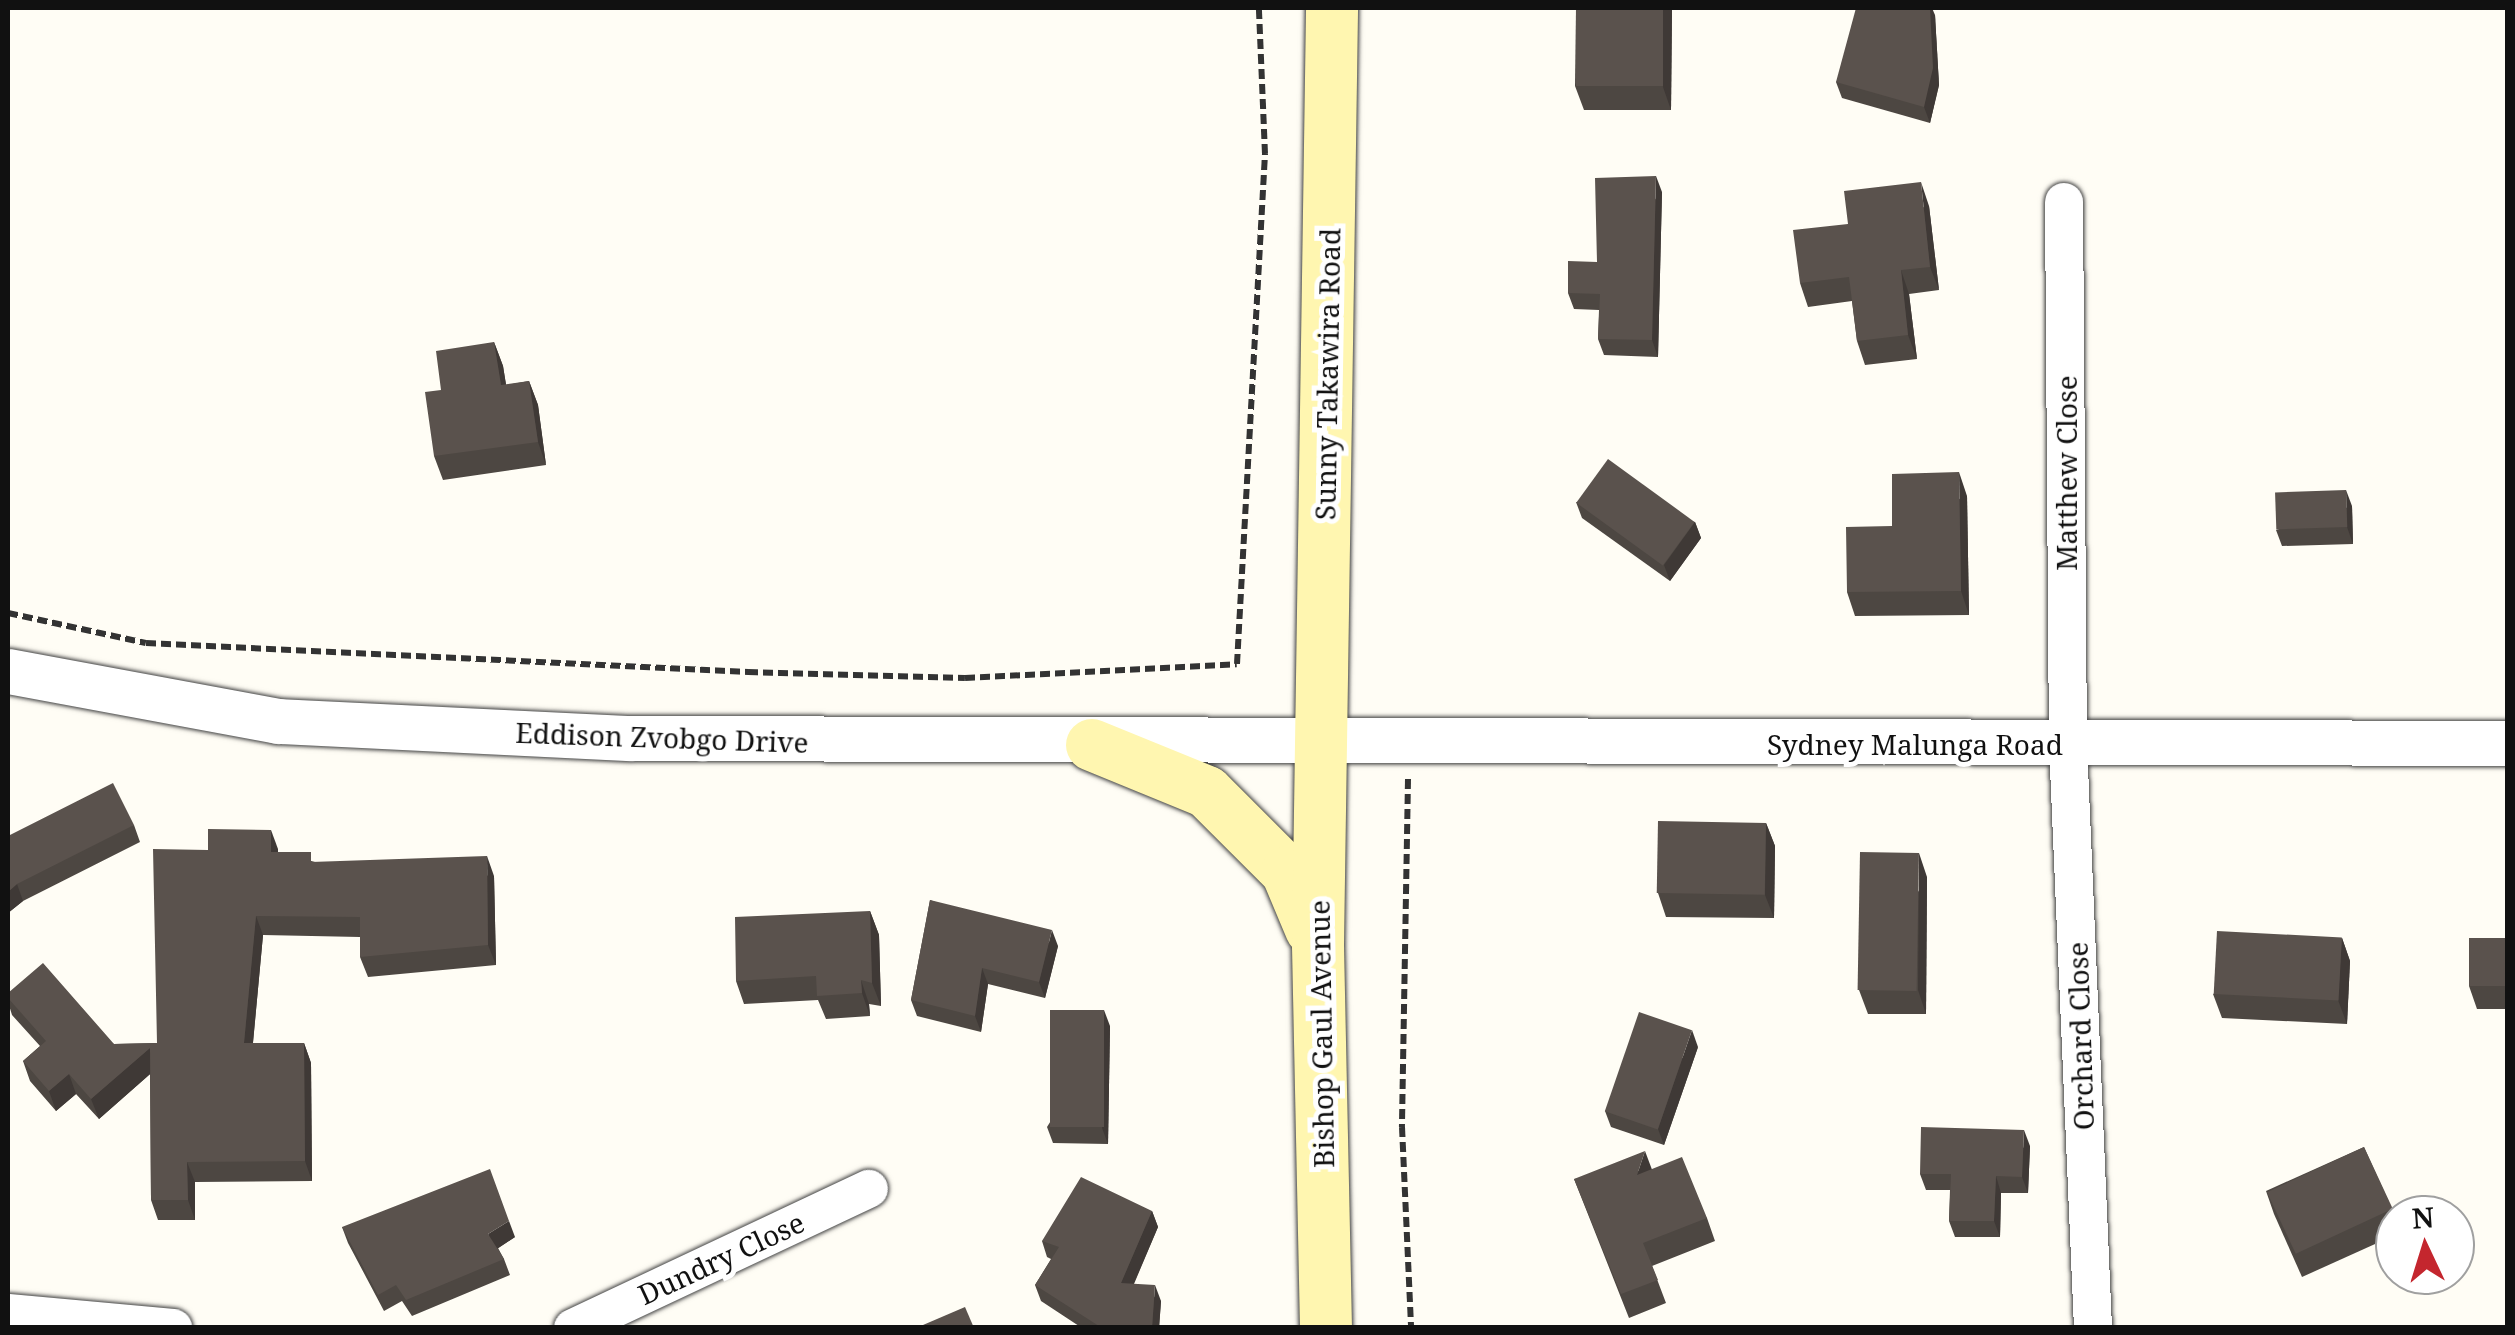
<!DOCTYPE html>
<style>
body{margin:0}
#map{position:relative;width:2515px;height:1335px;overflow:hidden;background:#fffdf5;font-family:"Noto Serif",serif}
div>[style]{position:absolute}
.path>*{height:6px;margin-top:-3px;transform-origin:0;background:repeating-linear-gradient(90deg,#333 0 10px,transparent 0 15px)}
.roads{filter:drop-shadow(0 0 2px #444) drop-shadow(0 0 2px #444)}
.minor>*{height:38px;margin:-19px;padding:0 19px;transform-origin:19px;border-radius:19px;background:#fff}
.tertiary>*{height:45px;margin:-22.5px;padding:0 22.5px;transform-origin:22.5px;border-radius:22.5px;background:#fff}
.secondary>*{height:52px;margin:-26px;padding:0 26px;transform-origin:26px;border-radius:26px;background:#fff6b0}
.wall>*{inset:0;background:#4d4742}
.shaded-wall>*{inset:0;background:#3f3936}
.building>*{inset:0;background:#5a524d;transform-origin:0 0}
span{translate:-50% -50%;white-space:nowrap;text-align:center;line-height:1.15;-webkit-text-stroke:10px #fff;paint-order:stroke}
.street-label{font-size:28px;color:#111}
.frame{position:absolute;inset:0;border:10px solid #111;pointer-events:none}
.north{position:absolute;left:2375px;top:1195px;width:100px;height:100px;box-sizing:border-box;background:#fff;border:2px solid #a0a0a0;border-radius:50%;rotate:356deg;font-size:28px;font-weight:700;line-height:40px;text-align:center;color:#111}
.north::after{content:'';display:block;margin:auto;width:35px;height:45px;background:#c4262e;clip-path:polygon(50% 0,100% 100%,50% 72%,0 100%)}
</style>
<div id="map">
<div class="path">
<div style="left:8px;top:613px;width:141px;rotate:12.3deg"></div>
<div style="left:146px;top:643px;width:603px;rotate:2.76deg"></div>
<div style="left:748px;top:672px;width:217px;rotate:1.6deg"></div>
<div style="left:965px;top:678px;width:272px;rotate:-2.9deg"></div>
<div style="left:1237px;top:664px;width:511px;rotate:-86.86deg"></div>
<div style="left:1265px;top:154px;width:146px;rotate:-92.4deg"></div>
<div style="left:1408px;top:779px;width:348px;rotate:91deg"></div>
<div style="left:1402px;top:1127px;width:201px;rotate:87.4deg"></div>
</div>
<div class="roads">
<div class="minor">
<div style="left:2064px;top:202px;width:542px;rotate:89.58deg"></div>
<div style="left:2068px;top:744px;width:585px;rotate:87.55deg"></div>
<div style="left:8px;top:1313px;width:166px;rotate:5.2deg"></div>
<div style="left:573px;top:1328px;width:327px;rotate:-25.2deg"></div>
</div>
<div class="tertiary">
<div style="left:8px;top:671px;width:275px;rotate:10.5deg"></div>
<div style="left:278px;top:721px;width:352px;rotate:2.8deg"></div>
<div style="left:630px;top:738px;width:1878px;rotate:0.15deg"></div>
</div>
<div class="secondary">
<div style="left:1092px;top:745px;width:124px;rotate:22.2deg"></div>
<div style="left:1207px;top:792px;width:113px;rotate:45deg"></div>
<div style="left:1287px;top:872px;width:62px;rotate:67.2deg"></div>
<div style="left:1326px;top:1328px;width:384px;rotate:-91.2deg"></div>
<div style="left:1318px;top:944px;width:936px;rotate:-89.14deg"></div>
</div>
</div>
<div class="wall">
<div style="clip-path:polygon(1576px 8px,1672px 8px,1671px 110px,1584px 110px,1575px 86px)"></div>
<div style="clip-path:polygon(1935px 15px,1939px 85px,1930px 123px,1842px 98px,1836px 82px)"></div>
<div style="clip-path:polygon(1662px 192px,1658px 357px,1604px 355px,1598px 339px,1599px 310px,1574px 309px,1568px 293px)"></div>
<div style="clip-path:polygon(1929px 206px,1939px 290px,1909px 294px,1917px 359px,1865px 365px,1857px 341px,1852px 301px,1808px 307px,1800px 283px,1848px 224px)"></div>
<div style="clip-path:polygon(494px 342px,503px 366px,506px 385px,529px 381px,538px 405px,546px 465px,443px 480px,434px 456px,441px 390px)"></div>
<div style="clip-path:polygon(1967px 496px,1969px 615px,1855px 616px,1847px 592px,1892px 526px)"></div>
<div style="clip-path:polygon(1576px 502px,1695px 522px,1701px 538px,1670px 581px,1582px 518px)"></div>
<div style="clip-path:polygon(2352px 506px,2353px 544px,2282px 546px,2276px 530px)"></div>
<div style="clip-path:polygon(1766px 823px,1775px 846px,1774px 918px,1666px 917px,1658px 893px)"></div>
<div style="clip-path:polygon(134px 825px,140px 842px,23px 901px,8px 913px,8px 836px)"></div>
<div style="clip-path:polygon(278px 849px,278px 852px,315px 862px,494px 876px,496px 965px,368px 977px,360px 957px,360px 937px,263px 935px,253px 1043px,304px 1043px,311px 1063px,312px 1181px,195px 1182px,195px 1220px,158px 1220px,151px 1200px,150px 1074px,99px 1119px,76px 1094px,56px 1111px,30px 1081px,23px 1061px,40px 1046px,12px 1015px,8px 1002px,8px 993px,114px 1044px,157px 1043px)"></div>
<div style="clip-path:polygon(1927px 877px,1926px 1014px,1868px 1014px,1859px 990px)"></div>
<div style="clip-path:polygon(930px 900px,1058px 946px,1045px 998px,988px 984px,981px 1032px,917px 1016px,911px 1000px)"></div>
<div style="clip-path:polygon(870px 911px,879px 935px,881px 1006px,869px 1004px,870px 1016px,826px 1019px,818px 1000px,744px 1004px,736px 981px)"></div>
<div style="clip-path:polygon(2342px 938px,2350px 961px,2347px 1024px,2222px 1018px,2213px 994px)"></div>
<div style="clip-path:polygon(2508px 938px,2508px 1009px,2477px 1009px,2469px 986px)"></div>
<div style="clip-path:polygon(1110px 1026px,1108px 1144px,1053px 1143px,1047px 1127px)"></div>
<div style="clip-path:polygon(1698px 1047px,1664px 1145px,1611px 1127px,1605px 1111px)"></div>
<div style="clip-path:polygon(2030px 1146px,2028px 1193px,2001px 1193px,2000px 1237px,1955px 1237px,1949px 1221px,1950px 1190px,1926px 1190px,1920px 1174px)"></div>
<div style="clip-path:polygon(2364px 1147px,2395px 1216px,2395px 1235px,2302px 1277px,2274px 1214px,2266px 1191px)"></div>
<div style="clip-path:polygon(1652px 1169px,1707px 1218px,1715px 1241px,1652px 1266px,1666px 1303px,1629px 1318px,1574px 1179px)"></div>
<div style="clip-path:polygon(1152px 1211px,1158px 1227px,1134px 1284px,1161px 1301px,1159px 1328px,1082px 1328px,1041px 1301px,1035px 1285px,1051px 1259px,1047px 1257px,1042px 1241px)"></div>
<div style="clip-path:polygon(342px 1227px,515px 1237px,498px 1248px,504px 1259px,510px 1275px,412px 1316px,402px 1301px,384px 1311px,348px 1243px)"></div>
</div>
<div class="shaded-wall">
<div style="clip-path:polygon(1663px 8px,1672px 8px,1671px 110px,1663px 87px)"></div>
<div style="clip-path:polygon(1930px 8px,1932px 8px,1935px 15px,1939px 85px,1930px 123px,1924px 107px)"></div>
<div style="clip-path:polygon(1656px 176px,1662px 192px,1658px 357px,1652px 340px)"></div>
<div style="clip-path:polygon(1921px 182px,1929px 206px,1939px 290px,1930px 267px)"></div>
<div style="clip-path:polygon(1901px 270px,1909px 294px,1917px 359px,1908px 335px)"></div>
<div style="clip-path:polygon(494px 342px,503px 366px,510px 409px,501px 385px)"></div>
<div style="clip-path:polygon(529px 381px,538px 405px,546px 465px,538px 442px)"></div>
<div style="clip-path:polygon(1959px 472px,1967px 496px,1969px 615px,1961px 591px)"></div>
<div style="clip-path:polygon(2346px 490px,2352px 506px,2353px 544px,2347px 527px)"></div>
<div style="clip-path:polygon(1695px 522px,1701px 538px,1670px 581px,1664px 565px)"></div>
<div style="clip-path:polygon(1766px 823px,1775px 846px,1774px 918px,1765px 895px)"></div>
<div style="clip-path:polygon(271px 830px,278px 849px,278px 871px,271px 852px)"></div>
<div style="clip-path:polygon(1919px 853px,1927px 877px,1926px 1014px,1918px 990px)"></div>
<div style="clip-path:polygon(487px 856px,494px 876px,496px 965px,488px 945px)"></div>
<div style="clip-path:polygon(17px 884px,23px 901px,8px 913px,8px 892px)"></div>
<div style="clip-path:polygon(870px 911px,879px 935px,881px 1006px,872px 983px)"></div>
<div style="clip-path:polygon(256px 916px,263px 935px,251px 1063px,244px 1043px)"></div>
<div style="clip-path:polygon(1052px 930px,1058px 946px,1045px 998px,1039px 982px)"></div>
<div style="clip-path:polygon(2342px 938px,2350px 961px,2347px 1024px,2338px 1000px)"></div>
<div style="clip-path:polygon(982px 968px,988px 984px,981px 1032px,975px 1016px)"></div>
<div style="clip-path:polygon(861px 980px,869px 1004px,870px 1016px,862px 993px)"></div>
<div style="clip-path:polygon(1104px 1010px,1110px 1026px,1108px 1144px,1102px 1128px)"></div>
<div style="clip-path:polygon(1692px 1030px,1698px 1047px,1664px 1145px,1658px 1129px)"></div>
<div style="clip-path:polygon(304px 1043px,311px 1063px,312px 1181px,305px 1161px)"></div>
<div style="clip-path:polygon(150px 1048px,157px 1068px,99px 1119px,91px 1099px)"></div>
<div style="clip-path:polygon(69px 1074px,76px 1094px,56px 1111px,49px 1091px)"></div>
<div style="clip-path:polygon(2024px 1130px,2030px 1146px,2028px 1193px,2022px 1177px)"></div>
<div style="clip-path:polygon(1645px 1151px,1654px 1175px,1637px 1175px)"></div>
<div style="clip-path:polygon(187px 1162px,195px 1182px,195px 1220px,188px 1200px)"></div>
<div style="clip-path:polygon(1996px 1176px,2001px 1193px,2000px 1237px,1994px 1221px)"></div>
<div style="clip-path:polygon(1152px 1211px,1158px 1227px,1127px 1299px,1121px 1283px)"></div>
<div style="clip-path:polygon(509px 1221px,515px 1237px,494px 1251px,488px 1234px)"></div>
<div style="clip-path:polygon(1155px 1285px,1161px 1301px,1159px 1328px,1152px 1328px)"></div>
</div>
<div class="building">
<div style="left:1576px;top:8px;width:87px;height:78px"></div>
<div style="clip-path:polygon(1856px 8px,1930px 8px,1933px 68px,1924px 107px,1836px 82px)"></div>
<div style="clip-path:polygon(1656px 176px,1652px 340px,1598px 339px,1600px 294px,1568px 293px,1568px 261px,1597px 262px,1595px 178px)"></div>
<div style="clip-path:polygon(1921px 182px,1930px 267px,1901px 270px,1908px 335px,1857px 341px,1849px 277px,1800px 283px,1793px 230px,1848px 224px,1844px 191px)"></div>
<div style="clip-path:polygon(494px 342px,501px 385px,529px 381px,538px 442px,434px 456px,425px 392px,441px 390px,436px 351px)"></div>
<div style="left:1608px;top:459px;width:107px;height:54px;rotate:36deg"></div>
<div style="clip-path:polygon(1959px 472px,1961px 591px,1847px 592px,1846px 527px,1892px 526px,1892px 474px)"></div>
<div style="left:2346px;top:490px;width:37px;height:71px;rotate:88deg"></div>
<div style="clip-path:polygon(113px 783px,134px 825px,17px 884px,8px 892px,8px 836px)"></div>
<div style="left:1658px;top:821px;width:108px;height:72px;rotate:1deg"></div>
<div style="clip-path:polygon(208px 829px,271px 830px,271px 852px,311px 852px,311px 862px,487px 856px,488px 945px,360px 957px,360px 917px,256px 916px,244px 1043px,304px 1043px,305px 1161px,187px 1162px,188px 1200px,151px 1200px,150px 1048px,91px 1099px,69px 1074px,49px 1091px,23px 1061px,46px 1041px,8px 998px,8px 993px,43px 963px,114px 1044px,157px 1043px,153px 849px,208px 850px)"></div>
<div style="left:1860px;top:852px;width:59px;height:138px;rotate:1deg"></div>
<div style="clip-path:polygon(930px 900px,1052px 930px,1039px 982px,982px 968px,975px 1016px,911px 1000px)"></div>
<div style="clip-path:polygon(870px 911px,872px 983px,861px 980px,862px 993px,817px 996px,816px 976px,736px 981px,735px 917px)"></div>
<div style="left:2217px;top:931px;width:125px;height:63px;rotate:3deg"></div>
<div style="left:2469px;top:938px;width:39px;height:48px"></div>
<div style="left:1050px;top:1010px;width:54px;height:117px"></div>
<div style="left:1639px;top:1012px;width:56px;height:105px;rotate:19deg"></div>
<div style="clip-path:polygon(1921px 1127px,2024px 1130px,2022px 1177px,1996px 1176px,1994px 1221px,1949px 1221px,1951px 1174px,1920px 1174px)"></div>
<div style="left:2364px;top:1147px;width:68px;height:107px;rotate:65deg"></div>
<div style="clip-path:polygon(1645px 1151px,1637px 1175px,1682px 1157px,1707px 1218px,1643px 1243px,1658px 1280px,1621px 1294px,1574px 1179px)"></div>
<div style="clip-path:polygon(490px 1169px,509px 1221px,488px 1234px,504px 1259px,406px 1300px,396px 1285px,378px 1295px,342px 1227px)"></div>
<div style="clip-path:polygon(1081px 1177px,1152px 1211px,1121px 1283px,1155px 1285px,1152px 1328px,1102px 1328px,1035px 1285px,1059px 1247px,1042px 1241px)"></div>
<div style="clip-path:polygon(965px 1307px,974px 1328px,916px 1328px)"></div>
</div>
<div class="street-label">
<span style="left:1327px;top:374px;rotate:-89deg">Sunny Takawira Road</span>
<span style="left:2066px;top:473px;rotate:-90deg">Matthew Close</span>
<span style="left:662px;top:737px;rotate:2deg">Eddison Zvobgo Drive</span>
<span style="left:1915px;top:744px">Sydney Malunga Road</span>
<span style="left:1321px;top:1034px;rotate:-91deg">Bishop Gaul Avenue</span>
<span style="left:2080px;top:1036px;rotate:-92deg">Orchard Close</span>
<span style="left:721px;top:1258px;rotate:-25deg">Dundry Close</span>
</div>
<div class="frame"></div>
<div class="north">N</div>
</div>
